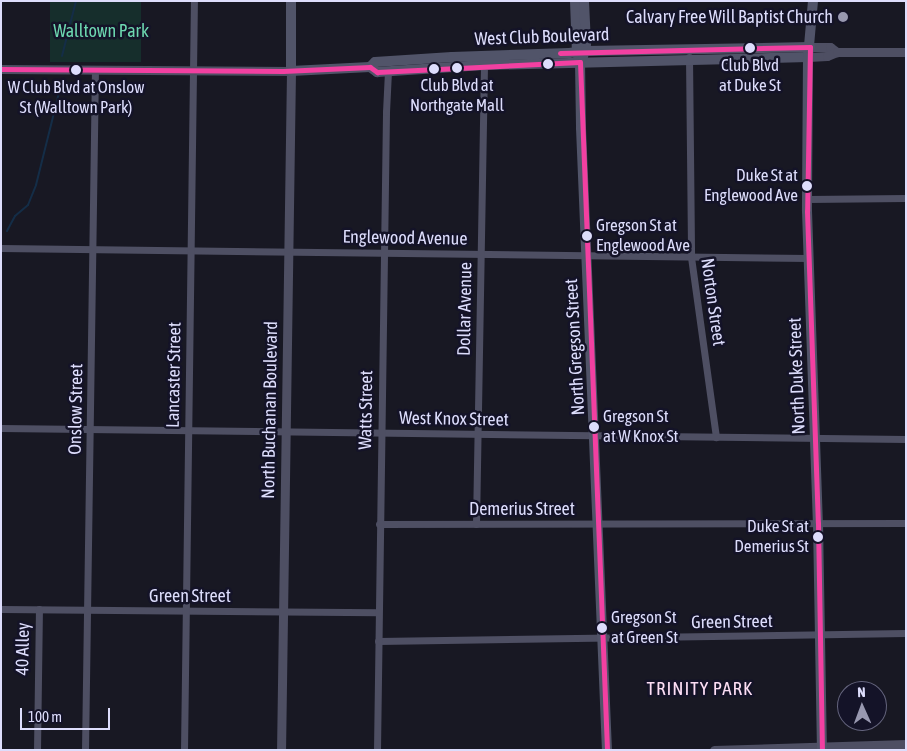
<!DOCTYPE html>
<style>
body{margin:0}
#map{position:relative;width:907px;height:751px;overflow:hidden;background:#181823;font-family:"Asap Condensed",sans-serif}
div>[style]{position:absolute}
.green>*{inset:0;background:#162e2c;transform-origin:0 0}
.stream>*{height:2px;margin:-1px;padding:0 1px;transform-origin:1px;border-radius:1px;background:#142d47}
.minor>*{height:7px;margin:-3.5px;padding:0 3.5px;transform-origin:3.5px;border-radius:3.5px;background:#4e4f63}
.tertiary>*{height:9px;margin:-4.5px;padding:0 4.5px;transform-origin:4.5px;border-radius:4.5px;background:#4e4f63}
.secondary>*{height:10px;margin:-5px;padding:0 5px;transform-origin:5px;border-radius:5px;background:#515469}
.bus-1>*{height:5px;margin:-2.5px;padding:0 2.5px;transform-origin:2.5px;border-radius:2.5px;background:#f240a1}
.dots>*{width:14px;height:14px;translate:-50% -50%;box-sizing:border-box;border:2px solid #141328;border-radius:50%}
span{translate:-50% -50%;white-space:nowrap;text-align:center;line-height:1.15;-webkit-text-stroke:5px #141328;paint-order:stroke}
.bus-label{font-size:17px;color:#ddddfc}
.right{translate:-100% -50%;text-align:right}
.left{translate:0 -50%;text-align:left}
.poi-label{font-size:18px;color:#ddddfc}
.park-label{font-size:18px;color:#6dd7b0}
.street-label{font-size:18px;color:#ddddfc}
.neighbourhood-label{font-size:19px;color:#fcdef5;letter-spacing:1px}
.frame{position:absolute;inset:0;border:2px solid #ddddfc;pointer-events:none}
.north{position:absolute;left:837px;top:681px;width:50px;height:50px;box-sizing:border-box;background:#141328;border:1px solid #64647d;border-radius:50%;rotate:358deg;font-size:14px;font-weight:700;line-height:20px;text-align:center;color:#ddddfc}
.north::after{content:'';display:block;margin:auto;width:18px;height:22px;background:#9898b0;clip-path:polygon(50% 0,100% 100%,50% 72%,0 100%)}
.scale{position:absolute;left:20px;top:708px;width:90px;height:22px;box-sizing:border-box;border:2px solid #ddddfc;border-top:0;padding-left:6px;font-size:15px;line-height:18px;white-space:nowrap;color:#ddddfc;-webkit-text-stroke:4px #141328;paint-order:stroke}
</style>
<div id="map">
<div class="green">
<div style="left:50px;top:1px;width:91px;height:61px"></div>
</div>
<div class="stream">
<div style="left:62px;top:56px;width:57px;rotate:-75.7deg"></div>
<div style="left:7px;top:231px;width:17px;rotate:-62deg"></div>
<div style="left:15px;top:216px;width:17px;rotate:-40deg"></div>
<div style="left:28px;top:205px;width:22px;rotate:-68deg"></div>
<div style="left:36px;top:185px;width:107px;rotate:-76deg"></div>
</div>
<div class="minor">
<div style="left:689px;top:57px;width:200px;rotate:89.4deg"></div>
<div style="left:691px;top:257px;width:182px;rotate:82.1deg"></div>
<div style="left:807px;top:199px;width:99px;rotate:-0.6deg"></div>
<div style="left:1px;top:248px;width:808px;rotate:0.71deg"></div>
<div style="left:1px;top:428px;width:905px;rotate:0.7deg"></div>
<div style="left:379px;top:524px;width:527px;rotate:-0.11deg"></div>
<div style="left:476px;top:524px;width:459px;rotate:-89deg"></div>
<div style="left:1px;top:609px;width:377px;rotate:0.5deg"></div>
<div style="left:378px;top:641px;width:528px;rotate:-0.87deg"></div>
<div style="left:37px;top:750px;width:141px;rotate:-89.2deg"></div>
<div style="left:85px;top:750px;width:681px;rotate:-89.16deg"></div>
<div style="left:184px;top:750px;width:749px;rotate:-89.24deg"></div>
<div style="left:377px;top:750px;width:638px;rotate:-89.19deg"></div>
<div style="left:386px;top:112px;width:41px;rotate:-87.2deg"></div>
</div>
<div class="tertiary">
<div style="left:810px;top:47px;width:20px"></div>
<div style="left:830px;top:47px;width:9px;rotate:36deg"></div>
<div style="left:808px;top:57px;width:19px;rotate:-3deg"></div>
<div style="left:827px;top:56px;width:11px;rotate:-22deg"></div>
<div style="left:837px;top:52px;width:69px"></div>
<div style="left:1px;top:69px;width:290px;rotate:0.4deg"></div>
<div style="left:291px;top:71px;width:679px;rotate:90.84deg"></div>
<div style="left:714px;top:750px;width:192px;rotate:-1.8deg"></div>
</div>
<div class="secondary">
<div style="left:291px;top:1px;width:70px;rotate:90deg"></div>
<div style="left:291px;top:71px;width:79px;rotate:-2.9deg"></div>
<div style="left:370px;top:67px;width:9px;rotate:36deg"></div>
<div style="left:377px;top:72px;width:107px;rotate:-3.7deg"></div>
<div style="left:484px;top:65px;width:324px;rotate:-1.4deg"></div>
<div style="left:575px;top:1px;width:52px;rotate:87.8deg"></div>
<div style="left:577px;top:53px;width:9px;rotate:72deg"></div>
<div style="left:580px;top:62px;width:66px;rotate:89.1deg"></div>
<div style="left:581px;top:128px;width:623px;rotate:87.61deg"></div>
<div style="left:813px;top:1px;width:56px;rotate:95.1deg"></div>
<div style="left:808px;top:57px;width:154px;rotate:90.4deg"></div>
<div style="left:807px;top:211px;width:312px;rotate:88deg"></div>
<div style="left:818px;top:523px;width:227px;rotate:89deg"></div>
<div style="left:583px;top:57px;width:13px;rotate:-77deg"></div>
<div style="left:586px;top:44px;width:43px;rotate:-92.7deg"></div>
<div style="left:370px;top:67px;width:7px;rotate:-45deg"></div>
<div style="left:375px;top:62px;width:77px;rotate:-3.7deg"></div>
<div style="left:452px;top:57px;width:117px;rotate:-2deg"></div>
<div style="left:569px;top:53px;width:17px;rotate:-7deg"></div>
<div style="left:586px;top:51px;width:224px;rotate:-1deg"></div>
</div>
<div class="bus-1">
<div style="left:560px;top:53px;width:250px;rotate:-1.4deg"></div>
<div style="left:810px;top:47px;width:164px;rotate:91deg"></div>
<div style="left:807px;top:211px;width:312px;rotate:88deg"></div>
<div style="left:818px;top:523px;width:227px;rotate:89deg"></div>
<div style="left:1px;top:69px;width:282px;rotate:0.4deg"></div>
<div style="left:283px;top:71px;width:87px;rotate:-2.6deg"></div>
<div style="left:370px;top:67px;width:9px;rotate:36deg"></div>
<div style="left:377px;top:72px;width:203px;rotate:-2.8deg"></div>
<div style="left:580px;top:62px;width:689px;rotate:87.75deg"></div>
</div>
<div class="dots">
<div style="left:843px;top:17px;background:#9898b0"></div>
<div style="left:750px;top:48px;background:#ddddfc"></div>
<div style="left:548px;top:64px;background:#ddddfc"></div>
<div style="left:457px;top:68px;background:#ddddfc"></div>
<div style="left:434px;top:69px;background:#ddddfc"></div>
<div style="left:76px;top:70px;background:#ddddfc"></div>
<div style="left:807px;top:186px;background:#ddddfc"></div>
<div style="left:587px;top:236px;background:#ddddfc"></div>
<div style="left:594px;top:427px;background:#ddddfc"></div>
<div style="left:818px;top:537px;background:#ddddfc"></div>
<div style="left:602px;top:628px;background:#ddddfc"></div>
</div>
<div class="bus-label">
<span style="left:750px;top:76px">Club Blvd<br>at Duke St</span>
<span style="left:457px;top:96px">Club Blvd at<br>Northgate Mall</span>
<span style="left:76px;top:98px">W Club Blvd at Onslow<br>St (Walltown Park)</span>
<span class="right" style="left:798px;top:186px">Duke St at<br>Englewood Ave</span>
<span class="left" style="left:596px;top:236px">Gregson St at<br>Englewood Ave</span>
<span class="left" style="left:603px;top:427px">Gregson St<br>at W Knox St</span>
<span class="right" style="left:809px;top:537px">Duke St at<br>Demerius St</span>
<span class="left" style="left:611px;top:628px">Gregson St<br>at Green St</span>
</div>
<div class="poi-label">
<span class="right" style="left:833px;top:17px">Calvary Free Will Baptist Church</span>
</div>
<div class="park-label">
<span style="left:101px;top:31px">Walltown Park</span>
</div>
<div class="street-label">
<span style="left:542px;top:37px;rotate:-2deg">West Club Boulevard</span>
<span style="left:405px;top:238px;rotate:1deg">Englewood Avenue</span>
<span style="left:713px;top:302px;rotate:82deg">Norton Street</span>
<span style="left:465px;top:309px;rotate:-89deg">Dollar Avenue</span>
<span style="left:575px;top:347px;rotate:-93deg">North Gregson Street</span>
<span style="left:174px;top:375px;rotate:-89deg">Lancaster Street</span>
<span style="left:797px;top:376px;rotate:-92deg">North Duke Street</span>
<span style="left:76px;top:409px;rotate:-89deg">Onslow Street</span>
<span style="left:270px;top:410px;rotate:-89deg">North Buchanan Boulevard</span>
<span style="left:366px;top:410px;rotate:-89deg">Watts Street</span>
<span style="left:454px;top:419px;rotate:1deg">West Knox Street</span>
<span style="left:522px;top:509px">Demerius Street</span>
<span style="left:190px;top:596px">Green Street</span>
<span style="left:732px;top:622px;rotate:-1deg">Green Street</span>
<span style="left:23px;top:649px;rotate:-89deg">40 Alley</span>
</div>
<div class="neighbourhood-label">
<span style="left:700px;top:689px">TRINITY PARK</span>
</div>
<div class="frame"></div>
<div class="north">N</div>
<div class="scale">100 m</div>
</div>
